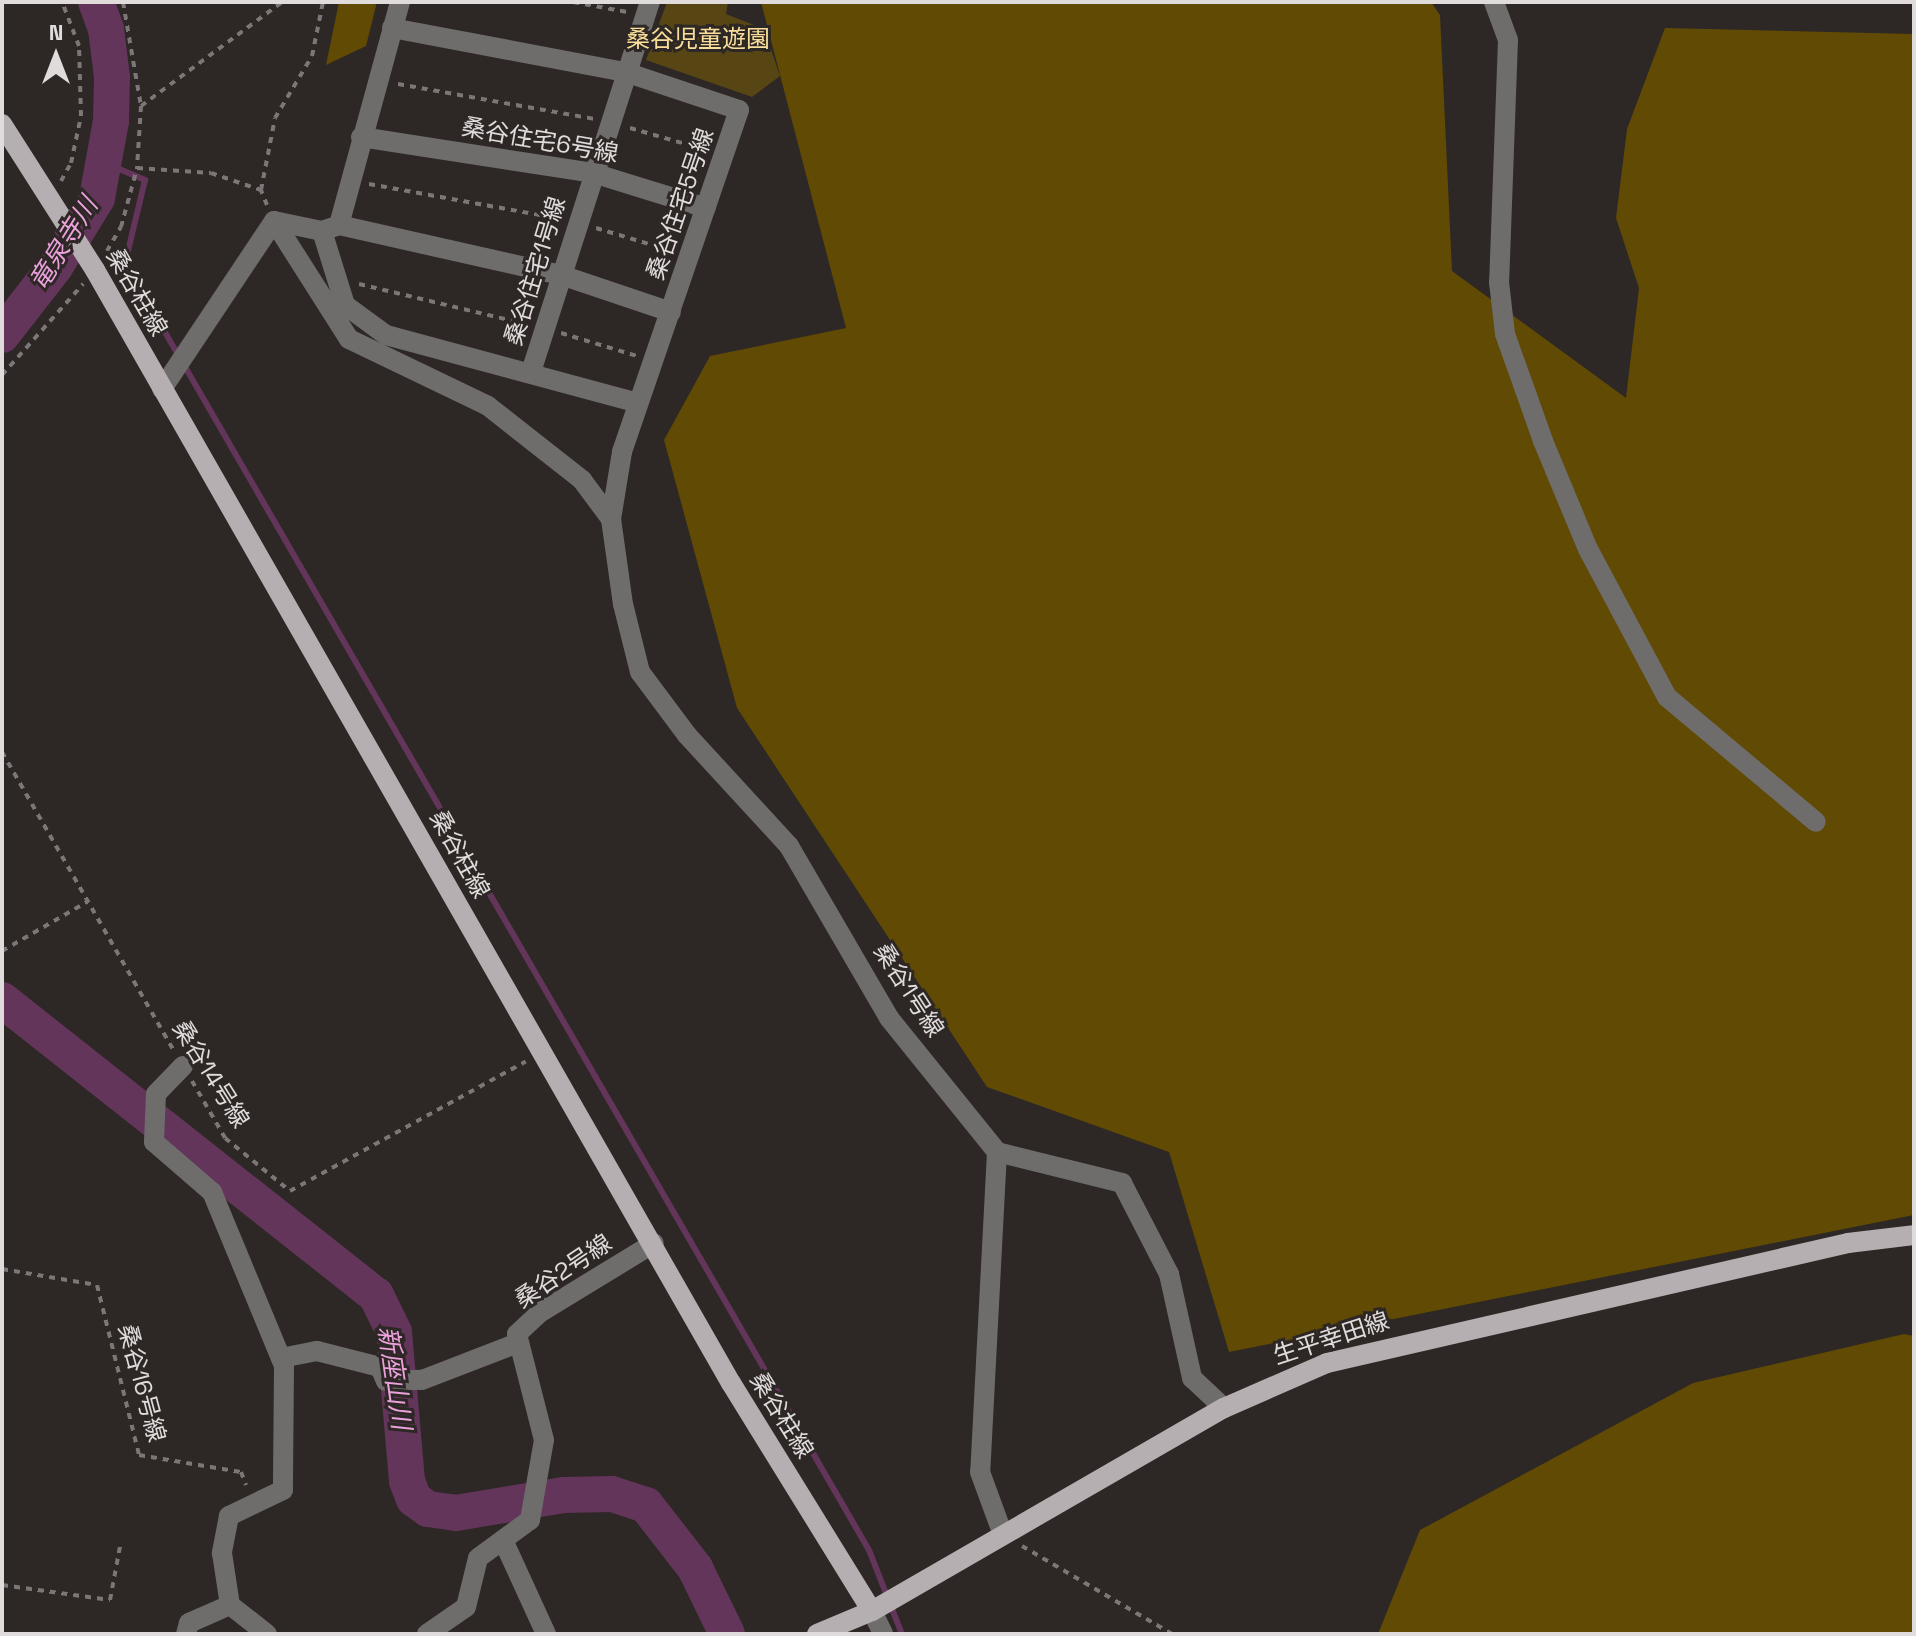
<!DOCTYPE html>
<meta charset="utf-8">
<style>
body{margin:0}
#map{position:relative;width:1916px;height:1636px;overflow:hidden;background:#2d2725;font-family:"Space Grotesk","Noto Sans JP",sans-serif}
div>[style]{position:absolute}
.green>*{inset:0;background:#574614}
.forest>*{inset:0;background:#604a04}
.stream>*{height:6px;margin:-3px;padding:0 3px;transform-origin:3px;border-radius:3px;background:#63355a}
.river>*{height:36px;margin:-18px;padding:0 18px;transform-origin:18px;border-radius:18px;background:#63355a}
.path>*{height:4px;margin-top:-2px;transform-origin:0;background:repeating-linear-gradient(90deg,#7c7776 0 6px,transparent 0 12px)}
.minor>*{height:20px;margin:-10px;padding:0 10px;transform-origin:10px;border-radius:10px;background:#6f6c6c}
.major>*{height:20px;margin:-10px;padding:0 10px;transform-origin:10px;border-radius:10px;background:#b6afb1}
span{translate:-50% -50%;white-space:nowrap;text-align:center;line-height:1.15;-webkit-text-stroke:6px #2d2725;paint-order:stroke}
.park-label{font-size:24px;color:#f9de9a}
.street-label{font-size:24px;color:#e0dcdb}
.water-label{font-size:26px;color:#eba2dc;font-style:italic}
.frame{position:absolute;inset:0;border:4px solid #e0dcdb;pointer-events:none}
.north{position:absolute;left:16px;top:16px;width:80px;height:80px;-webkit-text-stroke:6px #2d2725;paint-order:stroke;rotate:0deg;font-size:22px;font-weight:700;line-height:32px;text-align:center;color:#e0dcdb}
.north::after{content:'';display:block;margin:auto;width:28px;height:36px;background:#e0dcdb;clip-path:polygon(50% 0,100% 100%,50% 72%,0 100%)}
</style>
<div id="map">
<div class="green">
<div style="clip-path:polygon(667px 2px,728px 2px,726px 14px,764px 29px,780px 76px,752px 97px,646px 60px)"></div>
</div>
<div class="forest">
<div style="clip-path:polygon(339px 2px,377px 2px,366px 46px,326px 65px)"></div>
<div style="clip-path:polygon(761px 2px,1431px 2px,1440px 15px,1452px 271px,1626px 398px,1639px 288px,1616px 218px,1627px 129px,1665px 28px,1914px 34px,1914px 1215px,1229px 1352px,1169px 1152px,987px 1087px,737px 708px,664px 440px,710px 356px,846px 328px)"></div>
<div style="clip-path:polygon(1904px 1334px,1914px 1336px,1914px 1634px,1378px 1634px,1420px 1530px,1693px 1383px)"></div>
</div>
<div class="stream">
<div style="left:103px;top:162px;width:46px;rotate:23.2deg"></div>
<div style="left:145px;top:180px;width:85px;rotate:103.5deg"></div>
<div style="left:125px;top:263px;width:1487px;rotate:59.97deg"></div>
<div style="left:869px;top:1550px;width:90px;rotate:68.6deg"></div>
</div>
<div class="river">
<div style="left:2px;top:335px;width:86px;rotate:-52.1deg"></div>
<div style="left:55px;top:267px;width:81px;rotate:-58.7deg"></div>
<div style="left:97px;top:198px;width:78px;rotate:-79.7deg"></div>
<div style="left:111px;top:121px;width:44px;rotate:-88.7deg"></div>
<div style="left:112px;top:77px;width:48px;rotate:-97.1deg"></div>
<div style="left:106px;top:29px;width:29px;rotate:-110deg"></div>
<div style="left:2px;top:1000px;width:476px;rotate:38.3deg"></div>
<div style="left:376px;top:1295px;width:41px;rotate:64.1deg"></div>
<div style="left:394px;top:1332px;width:150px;rotate:85deg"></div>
<div style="left:407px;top:1481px;width:19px;rotate:69deg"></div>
<div style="left:414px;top:1499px;width:17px;rotate:36deg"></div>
<div style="left:428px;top:1509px;width:28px;rotate:8deg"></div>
<div style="left:456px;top:1513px;width:109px;rotate:-9.5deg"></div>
<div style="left:563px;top:1495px;width:49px;rotate:-1.2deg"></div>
<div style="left:612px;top:1494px;width:36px;rotate:18deg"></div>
<div style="left:646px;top:1505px;width:80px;rotate:52.1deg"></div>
<div style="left:695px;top:1568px;width:73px;rotate:64.1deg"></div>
</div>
<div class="path">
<div style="left:123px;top:2px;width:106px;rotate:80.2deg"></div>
<div style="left:141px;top:106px;width:62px;rotate:93.7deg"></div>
<div style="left:573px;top:2px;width:55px;rotate:10.5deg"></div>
<div style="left:398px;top:84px;width:199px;rotate:10.1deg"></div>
<div style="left:141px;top:106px;width:175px;rotate:-36.4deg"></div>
<div style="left:630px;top:128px;width:79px;rotate:16.1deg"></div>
<div style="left:61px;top:181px;width:21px;rotate:-61deg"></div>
<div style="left:71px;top:163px;width:48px;rotate:-78deg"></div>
<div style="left:81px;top:116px;width:70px;rotate:-91.6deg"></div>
<div style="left:79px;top:46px;width:47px;rotate:-111.1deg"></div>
<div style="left:369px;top:184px;width:195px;rotate:10.3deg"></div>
<div style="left:267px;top:205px;width:16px;rotate:-112deg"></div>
<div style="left:261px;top:190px;width:73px;rotate:-79deg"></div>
<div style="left:275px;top:118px;width:72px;rotate:-59.2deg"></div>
<div style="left:312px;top:56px;width:55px;rotate:-78.5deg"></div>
<div style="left:596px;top:228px;width:79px;rotate:16.8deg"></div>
<div style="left:107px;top:251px;width:28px;rotate:-60deg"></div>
<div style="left:121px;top:227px;width:61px;rotate:-74.8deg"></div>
<div style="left:137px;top:168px;width:74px;rotate:3.9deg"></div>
<div style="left:211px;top:173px;width:53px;rotate:18.8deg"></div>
<div style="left:359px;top:284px;width:172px;rotate:13.5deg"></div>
<div style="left:561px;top:333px;width:79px;rotate:16.8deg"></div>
<div style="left:2px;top:375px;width:122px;rotate:-48.3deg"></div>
<div style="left:2px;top:752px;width:343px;rotate:60.1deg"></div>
<div style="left:2px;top:951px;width:98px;rotate:-30deg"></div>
<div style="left:192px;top:1081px;width:66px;rotate:59.9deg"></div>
<div style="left:225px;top:1138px;width:84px;rotate:39.2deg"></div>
<div style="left:290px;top:1191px;width:269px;rotate:-28.8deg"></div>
<div style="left:2px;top:1269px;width:96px;rotate:9.6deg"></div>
<div style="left:97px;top:1285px;width:175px;rotate:76.1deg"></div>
<div style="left:139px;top:1455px;width:103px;rotate:9.5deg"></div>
<div style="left:241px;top:1472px;width:14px;rotate:69deg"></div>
<div style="left:1022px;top:1546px;width:174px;rotate:30.4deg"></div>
<div style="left:2px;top:1585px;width:109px;rotate:7.9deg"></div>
<div style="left:110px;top:1600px;width:60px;rotate:-79.4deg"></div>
</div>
<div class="minor">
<div style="left:1494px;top:2px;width:40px;rotate:69.8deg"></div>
<div style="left:1508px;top:40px;width:242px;rotate:92.1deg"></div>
<div style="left:1499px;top:282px;width:52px;rotate:83.4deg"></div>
<div style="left:1505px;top:334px;width:114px;rotate:70.4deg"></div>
<div style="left:1543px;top:441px;width:117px;rotate:67.4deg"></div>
<div style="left:1588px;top:549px;width:168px;rotate:61.9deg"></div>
<div style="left:1667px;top:697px;width:194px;rotate:40deg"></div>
<div style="left:392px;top:28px;width:237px;rotate:10.7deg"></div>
<div style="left:625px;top:72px;width:120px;rotate:18.4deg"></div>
<div style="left:739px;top:110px;width:361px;rotate:108.9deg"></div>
<div style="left:622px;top:452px;width:68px;rotate:99.3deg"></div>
<div style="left:611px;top:519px;width:86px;rotate:82deg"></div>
<div style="left:623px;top:604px;width:70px;rotate:76deg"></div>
<div style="left:640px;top:672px;width:79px;rotate:53.3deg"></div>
<div style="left:687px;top:735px;width:151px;rotate:47.4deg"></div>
<div style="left:789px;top:846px;width:199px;rotate:59.8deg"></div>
<div style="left:889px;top:1018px;width:172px;rotate:51.1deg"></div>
<div style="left:997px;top:1152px;width:320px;rotate:93deg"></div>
<div style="left:980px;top:1472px;width:67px;rotate:69.9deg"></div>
<div style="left:361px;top:137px;width:235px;rotate:8.8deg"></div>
<div style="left:593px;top:173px;width:118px;rotate:17.2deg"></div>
<div style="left:274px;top:221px;width:140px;rotate:57.6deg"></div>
<div style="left:349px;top:339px;width:154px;rotate:25.7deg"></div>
<div style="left:488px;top:406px;width:120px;rotate:38.2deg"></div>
<div style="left:582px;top:480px;width:49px;rotate:53.4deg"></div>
<div style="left:274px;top:221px;width:49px;rotate:11.8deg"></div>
<div style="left:322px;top:231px;width:18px;rotate:-19deg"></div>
<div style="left:339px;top:225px;width:231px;rotate:-74.7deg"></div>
<div style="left:339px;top:225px;width:228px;rotate:12.7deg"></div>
<div style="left:561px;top:275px;width:116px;rotate:18.6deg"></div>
<div style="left:322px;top:231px;width:77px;rotate:72.7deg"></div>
<div style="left:345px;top:305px;width:51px;rotate:36.2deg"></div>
<div style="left:386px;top:335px;width:258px;rotate:15.1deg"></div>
<div style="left:531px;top:372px;width:389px;rotate:-72.2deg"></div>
<div style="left:162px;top:389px;width:202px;rotate:-56.3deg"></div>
<div style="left:183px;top:1066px;width:39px;rotate:134deg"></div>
<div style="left:156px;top:1094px;width:48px;rotate:92.4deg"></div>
<div style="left:154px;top:1142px;width:77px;rotate:40.8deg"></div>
<div style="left:212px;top:1192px;width:188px;rotate:67.5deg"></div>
<div style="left:284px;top:1366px;width:124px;rotate:90.5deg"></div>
<div style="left:283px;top:1490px;width:60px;rotate:154.3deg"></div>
<div style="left:229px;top:1516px;width:38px;rotate:101deg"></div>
<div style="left:222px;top:1553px;width:53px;rotate:81.3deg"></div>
<div style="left:230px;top:1605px;width:47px;rotate:38.1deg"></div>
<div style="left:997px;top:1152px;width:129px;rotate:13.9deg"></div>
<div style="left:1122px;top:1183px;width:102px;rotate:62.7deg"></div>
<div style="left:1169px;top:1274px;width:107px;rotate:77.5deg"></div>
<div style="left:1192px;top:1378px;width:44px;rotate:43.2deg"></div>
<div style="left:281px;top:1358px;width:37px;rotate:-11deg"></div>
<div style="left:317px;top:1351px;width:65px;rotate:14.3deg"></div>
<div style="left:380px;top:1367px;width:15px;rotate:67deg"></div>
<div style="left:386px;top:1381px;width:36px;rotate:-2deg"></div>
<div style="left:422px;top:1380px;width:103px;rotate:-21.1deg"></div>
<div style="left:503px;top:1540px;width:103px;rotate:65.4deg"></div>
<div style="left:872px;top:1611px;width:25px;rotate:64deg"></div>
<div style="left:186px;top:1634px;width:11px;rotate:-75deg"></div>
<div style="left:189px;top:1623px;width:45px;rotate:-23.7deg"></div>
<div style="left:427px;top:1634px;width:47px;rotate:-34.7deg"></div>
<div style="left:466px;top:1607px;width:50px;rotate:-76.2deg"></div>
<div style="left:478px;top:1558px;width:64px;rotate:-36.2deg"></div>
<div style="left:530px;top:1520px;width:81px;rotate:-80.1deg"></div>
<div style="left:544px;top:1440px;width:109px;rotate:-104.3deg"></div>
<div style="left:517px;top:1334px;width:33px;rotate:-43deg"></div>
<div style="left:541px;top:1312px;width:132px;rotate:-31.4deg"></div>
</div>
<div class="major">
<div style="left:2px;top:124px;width:173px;rotate:57.5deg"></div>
<div style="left:95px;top:270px;width:1282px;rotate:60.26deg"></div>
<div style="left:731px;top:1383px;width:268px;rotate:58.3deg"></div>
<div style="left:817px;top:1634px;width:60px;rotate:-22.7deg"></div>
<div style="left:872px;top:1611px;width:406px;rotate:-30deg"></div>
<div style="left:1224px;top:1408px;width:112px;rotate:-23.6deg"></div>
<div style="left:1327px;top:1363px;width:535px;rotate:-12.97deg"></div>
<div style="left:1848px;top:1243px;width:66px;rotate:-6.9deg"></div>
</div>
<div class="park-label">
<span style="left:698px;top:39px">桑谷児童遊園</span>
</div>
<div class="street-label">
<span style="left:540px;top:140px;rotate:10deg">桑谷住宅6号線</span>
<span style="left:680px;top:204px;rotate:-71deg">桑谷住宅5号線</span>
<span style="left:535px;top:271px;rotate:-73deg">桑谷住宅1号線</span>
<span style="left:137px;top:292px;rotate:60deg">桑谷柱線</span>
<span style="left:460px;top:854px;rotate:61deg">桑谷柱線</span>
<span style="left:909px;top:990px;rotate:57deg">桑谷1号線</span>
<span style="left:211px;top:1074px;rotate:58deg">桑谷14号線</span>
<span style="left:563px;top:1271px;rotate:-34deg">桑谷2号線</span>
<span style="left:1331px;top:1338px;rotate:-18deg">生平幸田線</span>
<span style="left:142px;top:1383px;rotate:75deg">桑谷16号線</span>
<span style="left:782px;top:1415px;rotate:58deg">桑谷柱線</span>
</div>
<div class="water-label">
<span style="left:64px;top:244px;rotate:-58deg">竜泉寺川</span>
<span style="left:394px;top:1378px;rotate:82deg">新座山川</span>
</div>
<div class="frame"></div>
<div class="north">N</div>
</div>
